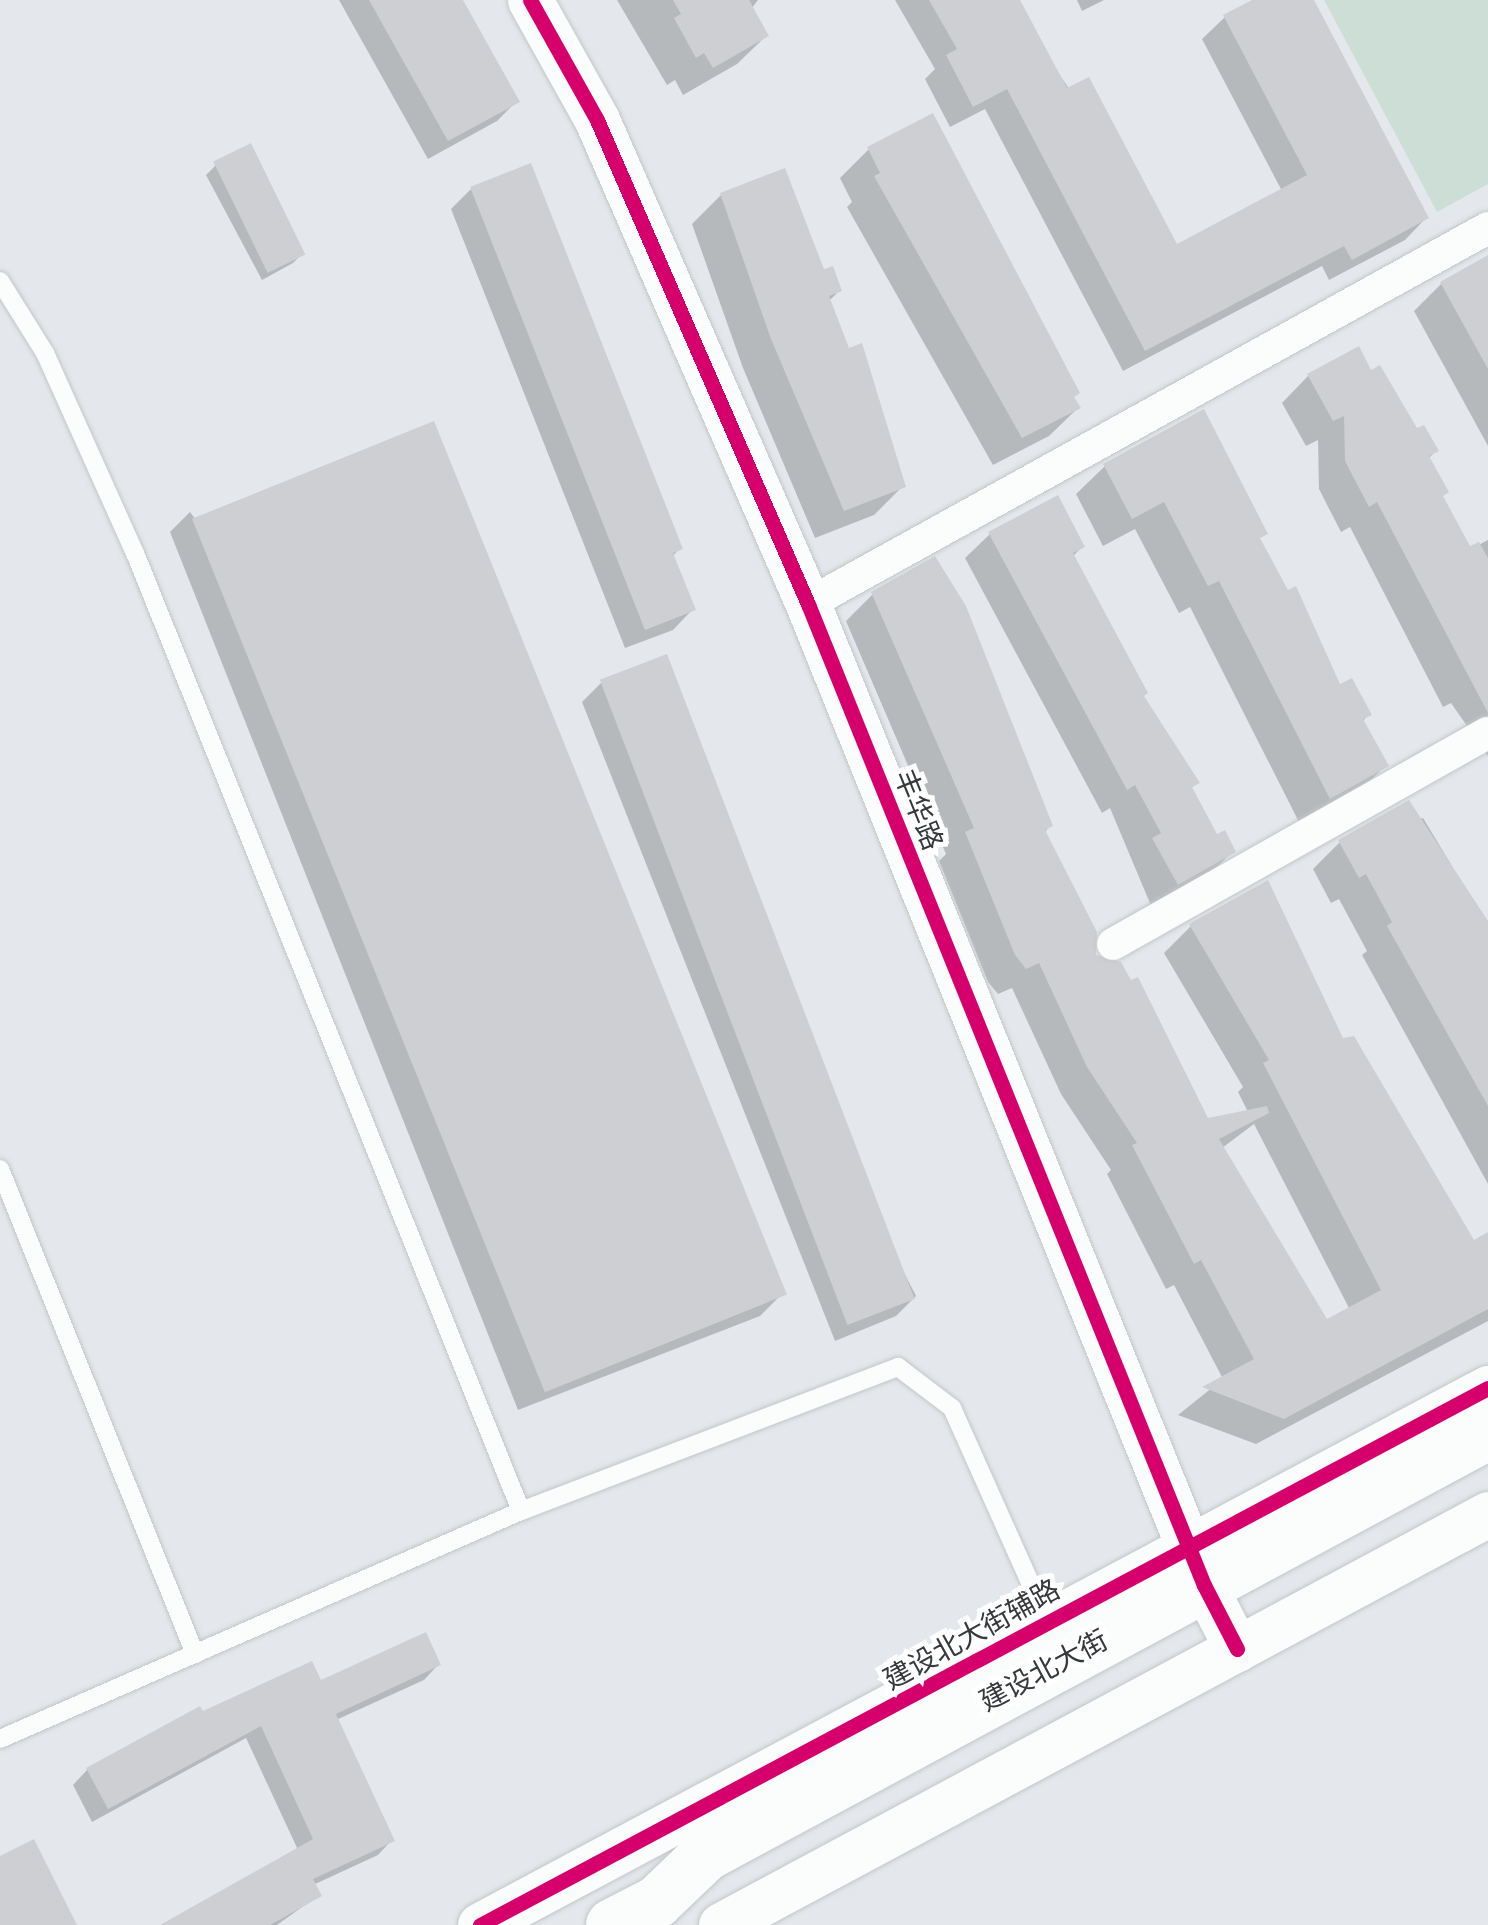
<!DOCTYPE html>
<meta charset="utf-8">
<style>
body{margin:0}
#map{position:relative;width:1488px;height:1925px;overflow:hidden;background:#e4e8ec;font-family:"DejaVu Sans","Noto Sans SC",sans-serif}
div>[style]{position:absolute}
.green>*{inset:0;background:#cdded7}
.shadow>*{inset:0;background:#0003}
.building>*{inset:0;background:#cecfd3;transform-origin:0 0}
.roads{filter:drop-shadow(0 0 2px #c3c6c9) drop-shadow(0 0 2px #c3c6c9)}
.lane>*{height:18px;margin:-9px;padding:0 9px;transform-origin:9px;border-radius:9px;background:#fbfcfc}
.street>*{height:32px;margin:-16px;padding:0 16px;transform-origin:16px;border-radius:16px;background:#fbfcfc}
.secondary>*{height:45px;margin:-22.5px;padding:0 22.5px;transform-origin:22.5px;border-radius:22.5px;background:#fbfcfc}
.primary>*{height:52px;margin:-26px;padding:0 26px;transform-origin:26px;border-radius:26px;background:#fbfcfc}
.cycleway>*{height:15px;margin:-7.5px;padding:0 7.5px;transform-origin:7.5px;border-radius:7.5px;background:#d6006c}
span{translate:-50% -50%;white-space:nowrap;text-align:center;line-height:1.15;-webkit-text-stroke:10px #fff;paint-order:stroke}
.street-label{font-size:28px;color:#36393c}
</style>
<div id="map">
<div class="green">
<div style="clip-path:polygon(1324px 0,1488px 0,1488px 184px,1437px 212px)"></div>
</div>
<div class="shadow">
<div style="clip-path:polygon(339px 0,460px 0,517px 101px,497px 121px,428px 159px)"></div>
<div style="clip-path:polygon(617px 0,758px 0,751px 9px,766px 36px,737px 64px,683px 95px,675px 80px,667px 85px)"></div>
<div style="clip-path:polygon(895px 0,1009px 0,1176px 247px,1282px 191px,1202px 39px,1224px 18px,1258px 0,1311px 0,1426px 218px,1405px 240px,1329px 280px,1322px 266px,1123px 371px,985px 109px,950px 127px,925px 79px,935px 69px)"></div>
<div style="clip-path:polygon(1077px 0,1104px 0,1082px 11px)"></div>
<div style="clip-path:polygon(869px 149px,1078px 408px,1049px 436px,993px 465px,847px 207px,852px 202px,840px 178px)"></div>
<div style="clip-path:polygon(216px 165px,303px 253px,293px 263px,262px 280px,206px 175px)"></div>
<div style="clip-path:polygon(471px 189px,680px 548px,672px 557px,693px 609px,673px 630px,625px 648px,451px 209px)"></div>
<div style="clip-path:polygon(721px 195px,840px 290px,828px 302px,903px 486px,874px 515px,815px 538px,743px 368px,692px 224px)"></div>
<div style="clip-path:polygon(1488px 258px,1488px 446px,1414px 311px,1441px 284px)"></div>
<div style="clip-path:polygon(1370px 373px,1436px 451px,1428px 459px,1441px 497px,1469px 550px,1488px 540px,1488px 558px,1480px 566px,1488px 582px,1488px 756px,1451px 703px,1443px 707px,1350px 527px,1341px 532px,1319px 489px,1318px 440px,1306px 446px,1282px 403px,1308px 376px)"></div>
<div style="clip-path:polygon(1105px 466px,1258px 540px,1338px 688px,1369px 714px,1362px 722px,1386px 765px,1357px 794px,1301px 826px,1190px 607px,1179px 613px,1135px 529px,1103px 546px,1076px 494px)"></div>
<div style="clip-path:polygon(190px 512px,780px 1296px,760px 1316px,518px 1410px,170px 532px)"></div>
<div style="clip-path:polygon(990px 534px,1082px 547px,1072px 557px,1141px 696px,1197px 783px,1190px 789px,1216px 838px,1233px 851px,1208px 876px,1152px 908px,1110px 808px,1102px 813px,965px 558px)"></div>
<div style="clip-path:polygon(evenodd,873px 594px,1050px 826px,1044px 833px,1094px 956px,1207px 1120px,1248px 1112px,1238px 1092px,1243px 1087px,1164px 953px,1191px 926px,1342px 1040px,1473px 1243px,1488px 1235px,1488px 1321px,1256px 1444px,1178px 1415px,1223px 1379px,1174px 1285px,1166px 1289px,1107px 1174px,1111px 1170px,1061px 1094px,1012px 988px,998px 994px,988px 982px,939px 861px,946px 854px,846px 621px,873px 594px,1254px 1124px,1350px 1310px,1326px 1322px,1222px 1148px,1254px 1124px)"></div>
<div style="clip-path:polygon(602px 682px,916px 1296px,896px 1316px,835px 1341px,582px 702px)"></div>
<div style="clip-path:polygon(1423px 818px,1488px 926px,1488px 1184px,1362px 955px,1367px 951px,1339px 899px,1331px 903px,1313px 869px,1340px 842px)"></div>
<div style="clip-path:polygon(438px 1665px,424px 1680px,336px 1720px,392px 1840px,378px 1855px,313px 1885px,319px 1895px,277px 1925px,165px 1925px,298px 1850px,246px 1738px,92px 1822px,73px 1785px,87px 1770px,202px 1715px,319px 1684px)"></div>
</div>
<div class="building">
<div style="clip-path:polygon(369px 0,463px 0,520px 102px,448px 141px)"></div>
<div style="clip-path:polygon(673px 0,749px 0,769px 36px,713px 68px,704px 53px,696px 58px,674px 18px,681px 14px)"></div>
<div style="clip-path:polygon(929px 0,1020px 0,1067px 88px,1089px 77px,1177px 244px,1307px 175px,1223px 15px,1252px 0,1314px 0,1429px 218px,1352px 260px,1344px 246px,1145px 351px,1007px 89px,973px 107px,946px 55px,957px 49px)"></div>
<div style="clip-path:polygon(933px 113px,1080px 393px,1074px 397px,1081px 408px,1022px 438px,874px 176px,880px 173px,867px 147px)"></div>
<div style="left:251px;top:143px;width:124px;height:42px;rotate:64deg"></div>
<div style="clip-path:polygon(531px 163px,683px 549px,673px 553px,696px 610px,645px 630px,470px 187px)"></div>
<div style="clip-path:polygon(785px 168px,824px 269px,833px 266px,842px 291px,829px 296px,849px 348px,862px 343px,906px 487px,844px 511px,771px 339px,720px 193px)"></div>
<div style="clip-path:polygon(1488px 255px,1488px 369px,1440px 282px)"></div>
<div style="clip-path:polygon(1359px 346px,1371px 370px,1380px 365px,1417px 428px,1424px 425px,1439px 451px,1429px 456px,1449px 492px,1443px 496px,1470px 546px,1479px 542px,1488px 558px,1488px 713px,1377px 502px,1369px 507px,1345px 461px,1344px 416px,1333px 421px,1307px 374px)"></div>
<div style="clip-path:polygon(1204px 409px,1268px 534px,1260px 538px,1288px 590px,1296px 586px,1340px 684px,1352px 678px,1372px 715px,1363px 719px,1389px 766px,1330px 799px,1219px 581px,1208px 586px,1164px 502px,1132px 519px,1103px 464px)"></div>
<div style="left:434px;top:421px;width:942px;height:261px;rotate:68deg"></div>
<div style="clip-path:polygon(1058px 495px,1085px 547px,1073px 553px,1148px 693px,1144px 696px,1200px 783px,1192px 787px,1217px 834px,1225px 830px,1236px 852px,1178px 885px,1152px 838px,1161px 833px,1135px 785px,1127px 790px,988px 532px)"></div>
<div style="clip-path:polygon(935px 556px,966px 606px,1053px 826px,1045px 830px,1097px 932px,1096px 955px,1121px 962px,1131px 980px,1138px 977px,1208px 1118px,1267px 1106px,1269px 1113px,1219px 1139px,1327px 1319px,1381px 1290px,1263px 1063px,1269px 1060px,1189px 924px,1268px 880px,1343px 1038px,1354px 1036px,1474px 1240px,1488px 1232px,1488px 1309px,1284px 1419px,1202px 1387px,1254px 1359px,1201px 1260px,1194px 1264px,1132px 1145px,1137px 1143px,1087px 1067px,1039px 963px,1026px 969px,1015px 955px,965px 832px,974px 828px,871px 592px)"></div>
<div style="left:667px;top:654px;width:691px;height:72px;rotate:69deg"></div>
<div style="clip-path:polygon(1409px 800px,1488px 921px,1488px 1106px,1387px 926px,1392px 922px,1366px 874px,1359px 878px,1338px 840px)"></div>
<div style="clip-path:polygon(426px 1632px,441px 1665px,336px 1714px,395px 1841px,313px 1879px,322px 1896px,270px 1925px,160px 1925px,313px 1839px,261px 1726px,108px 1809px,86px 1768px,200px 1706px,203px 1711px,312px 1661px,321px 1680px)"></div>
<div style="clip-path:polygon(34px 1839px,77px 1925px,0 1925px,0 1856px)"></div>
</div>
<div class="roads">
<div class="lane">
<div style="left:0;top:281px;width:85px;rotate:58deg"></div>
<div style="left:45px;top:353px;width:219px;rotate:65.8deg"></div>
<div style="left:135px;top:553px;width:1033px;rotate:68.05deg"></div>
<div style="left:0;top:1169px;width:523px;rotate:68.1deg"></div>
<div style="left:0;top:1739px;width:569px;rotate:-23.64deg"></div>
<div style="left:521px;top:1511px;width:404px;rotate:-20.9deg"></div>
<div style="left:898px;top:1367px;width:68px;rotate:37.2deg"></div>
<div style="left:952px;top:1408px;width:232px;rotate:65.9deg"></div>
</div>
<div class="street">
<div style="left:808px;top:604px;width:777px;rotate:-28.94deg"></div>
<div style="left:1113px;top:944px;width:430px;rotate:-29.4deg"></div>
</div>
<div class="secondary">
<div style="left:530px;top:0;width:137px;rotate:60.8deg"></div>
<div style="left:597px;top:120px;width:528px;rotate:66.45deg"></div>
<div style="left:808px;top:604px;width:1058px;rotate:68.02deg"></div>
<div style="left:1204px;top:1585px;width:72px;rotate:62.7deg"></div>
<div style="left:480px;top:1925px;width:1142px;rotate:-28.05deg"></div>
<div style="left:721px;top:1925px;width:870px;rotate:-28.18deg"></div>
</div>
<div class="primary">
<div style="left:612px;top:1925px;width:51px;rotate:-27.1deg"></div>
<div style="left:657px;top:1902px;width:68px;rotate:-43.8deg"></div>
<div style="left:706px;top:1855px;width:888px;rotate:-28.3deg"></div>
</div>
</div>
<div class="cycleway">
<div style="left:530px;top:0;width:137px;rotate:60.8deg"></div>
<div style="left:597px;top:120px;width:528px;rotate:66.45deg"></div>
<div style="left:808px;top:604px;width:1058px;rotate:68.02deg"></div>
<div style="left:1204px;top:1585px;width:72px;rotate:62.7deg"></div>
<div style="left:480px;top:1925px;width:1142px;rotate:-28.05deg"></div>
</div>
<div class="street-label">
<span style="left:918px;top:810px;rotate:68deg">丰华路</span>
<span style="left:972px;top:1635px;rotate:-29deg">建设北大街辅路</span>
<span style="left:1044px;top:1671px;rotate:-28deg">建设北大街</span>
</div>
</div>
